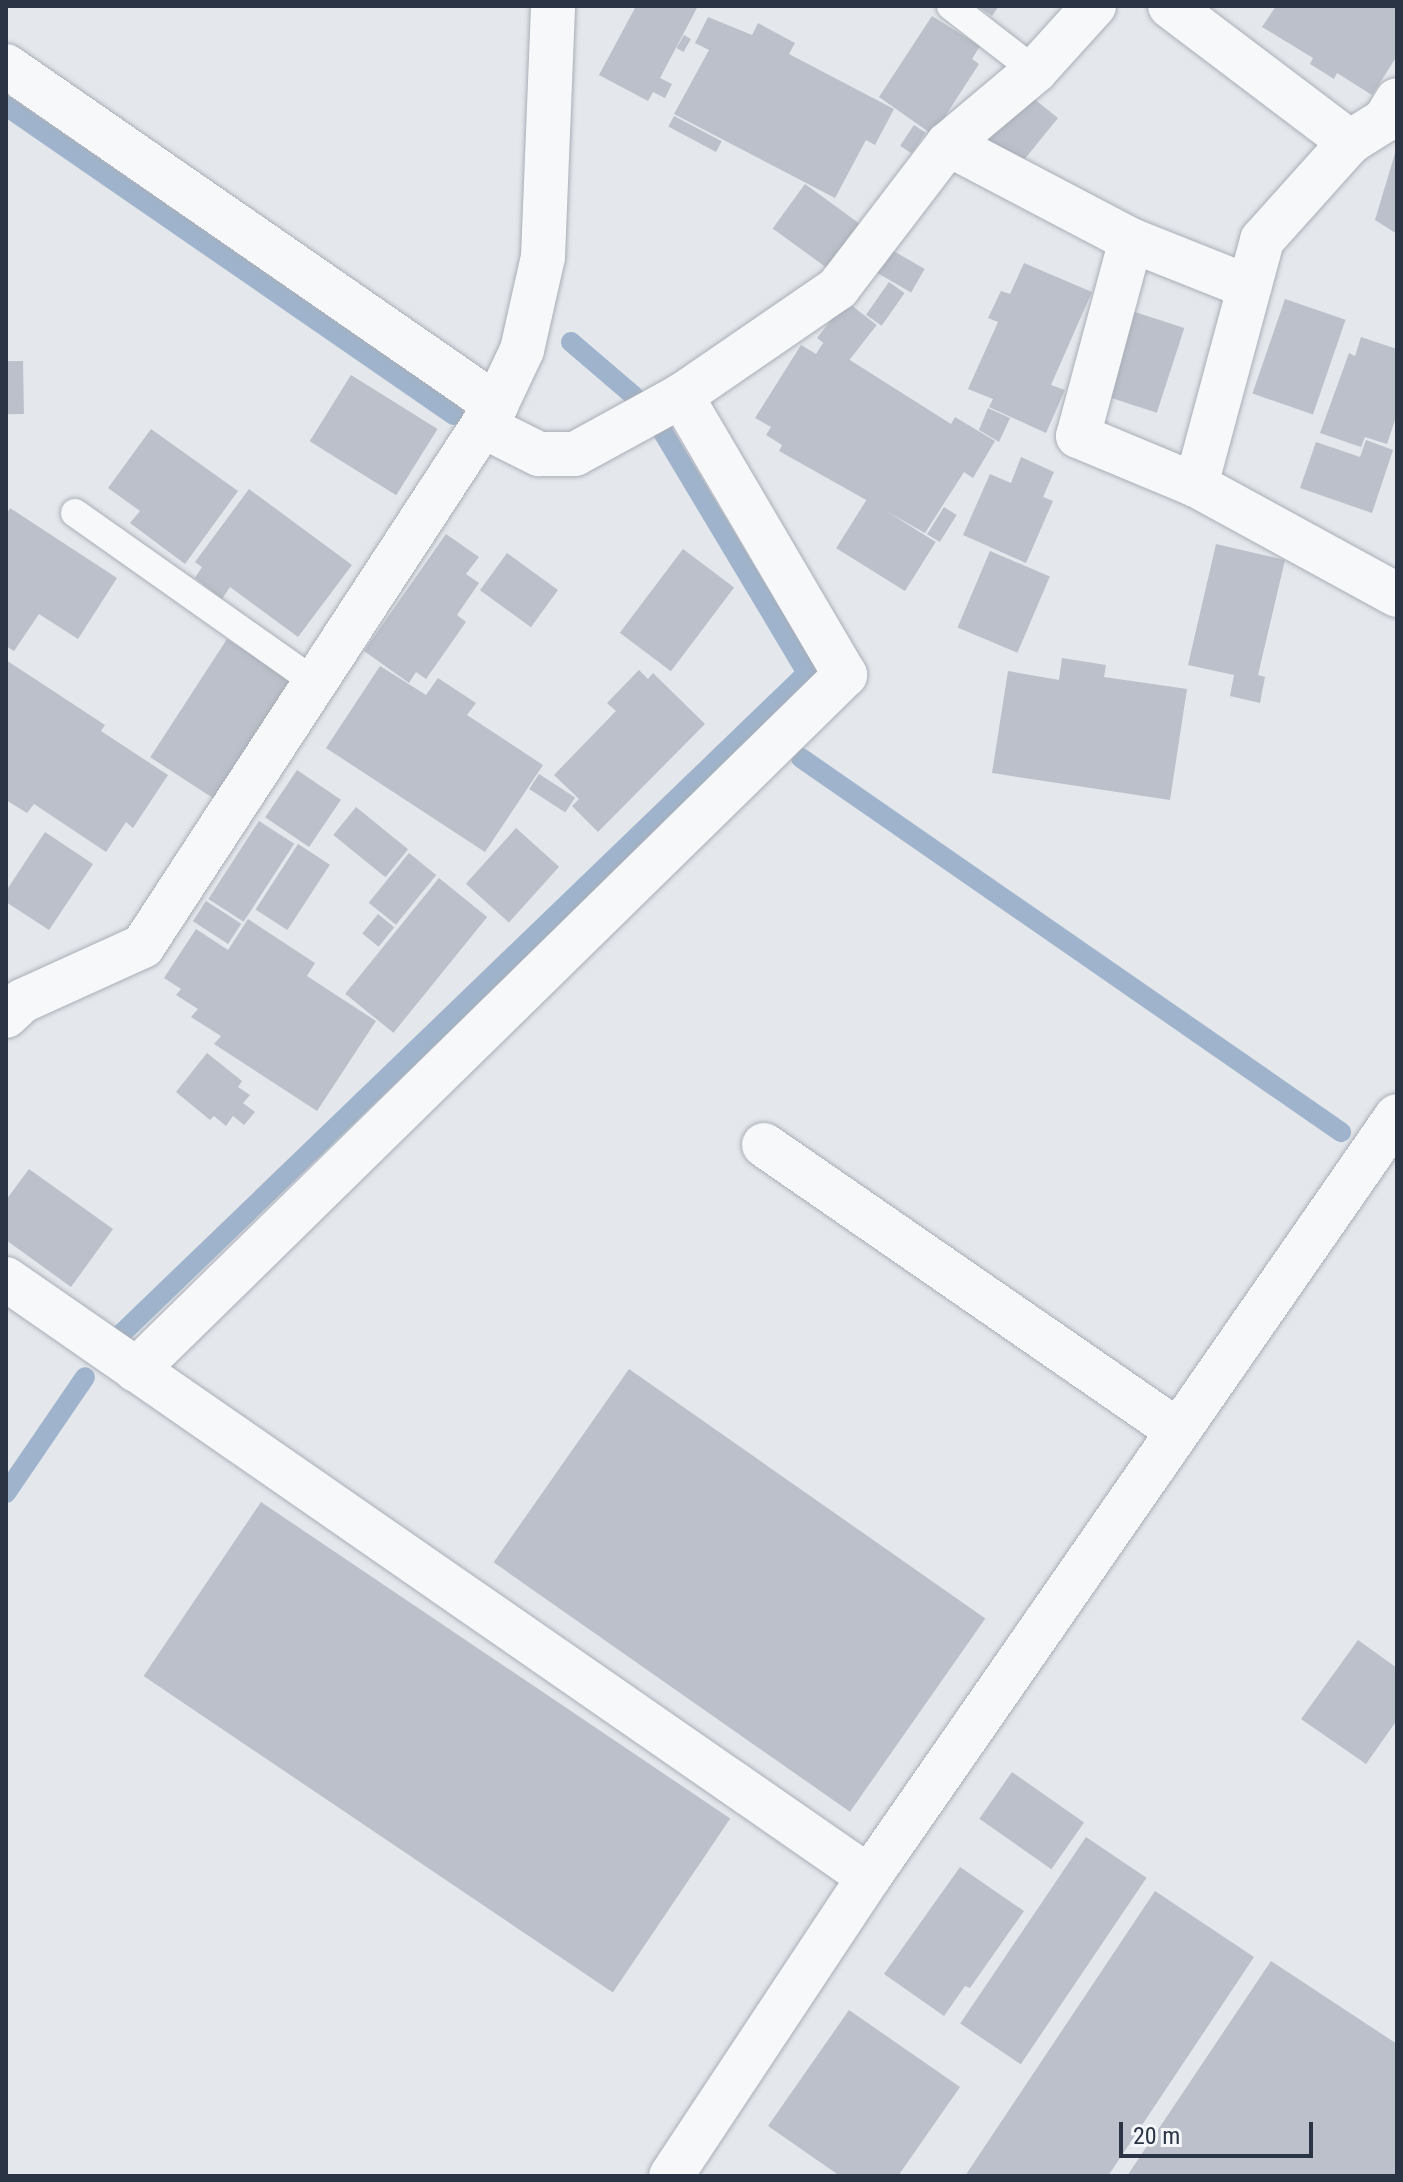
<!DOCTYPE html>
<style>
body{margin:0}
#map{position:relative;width:1403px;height:2182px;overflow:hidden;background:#e4e7ec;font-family:"Roboto Condensed",sans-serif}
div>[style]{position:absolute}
.stream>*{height:20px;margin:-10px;padding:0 10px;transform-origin:10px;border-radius:10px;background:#9fb4cc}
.building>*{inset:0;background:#bbc0ca;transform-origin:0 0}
.roads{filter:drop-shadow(0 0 2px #a9aeb7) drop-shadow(0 0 2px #a9aeb7)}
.service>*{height:28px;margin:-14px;padding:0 14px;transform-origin:14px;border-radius:14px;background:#f7f8fa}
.minor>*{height:44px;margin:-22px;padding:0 22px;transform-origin:22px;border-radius:22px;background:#f7f8fa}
span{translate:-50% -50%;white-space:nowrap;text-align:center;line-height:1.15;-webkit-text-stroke:8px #f4f6f9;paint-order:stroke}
.frame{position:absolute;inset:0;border:8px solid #2b3445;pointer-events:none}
.scale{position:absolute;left:1119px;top:2122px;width:194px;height:36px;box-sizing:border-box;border:4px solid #2b3445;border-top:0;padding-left:10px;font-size:24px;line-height:28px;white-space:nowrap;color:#2b3445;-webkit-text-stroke:6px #f4f6f9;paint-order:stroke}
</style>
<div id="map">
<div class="stream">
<div style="left:6px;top:106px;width:544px;rotate:34.6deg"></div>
<div style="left:571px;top:342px;width:83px;rotate:40.6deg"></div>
<div style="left:801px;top:758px;width:657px;rotate:34.71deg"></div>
<div style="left:118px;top:1337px;width:957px;rotate:-43.94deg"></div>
<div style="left:807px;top:673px;width:281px;rotate:-120.9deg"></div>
<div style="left:6px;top:1493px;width:140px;rotate:-55.7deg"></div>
</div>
<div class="building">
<div style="clip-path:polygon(636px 6px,698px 6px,660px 78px,672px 84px,665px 98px,653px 92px,648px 101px,599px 75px)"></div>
<div style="clip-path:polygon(977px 6px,999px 6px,992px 16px)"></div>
<div style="clip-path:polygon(1276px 6px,1397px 8px,1397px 56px,1372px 95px,1337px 73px,1334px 79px,1310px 64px,1313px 58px,1262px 27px)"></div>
<div style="clip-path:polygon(932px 16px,980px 46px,972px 59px,979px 64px,933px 135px,879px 97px)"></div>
<div style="clip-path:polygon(708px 17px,752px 35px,758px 23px,795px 43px,789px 54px,894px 109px,875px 145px,866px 140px,835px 198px,674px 114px,709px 50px,695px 43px)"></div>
<div style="left:684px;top:35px;width:8px;height:15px;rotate:30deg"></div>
<div style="clip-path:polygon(1028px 94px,1058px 118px,1019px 166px,976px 144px)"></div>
<div style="left:674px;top:116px;width:54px;height:12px;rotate:28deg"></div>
<div style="left:914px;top:125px;width:14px;height:25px;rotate:34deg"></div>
<div style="clip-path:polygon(1396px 150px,1397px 150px,1397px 234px,1375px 220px)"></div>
<div style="left:805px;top:184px;width:71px;height:55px;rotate:36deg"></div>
<div style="left:890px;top:249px;width:40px;height:27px;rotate:30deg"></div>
<div style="clip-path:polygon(1024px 263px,1092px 292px,1051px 385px,1065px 390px,1046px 433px,989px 407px,993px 399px,968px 389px,998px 322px,988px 318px,1001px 291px,1010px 294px)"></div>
<div style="left:889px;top:282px;width:19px;height:40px;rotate:35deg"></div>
<div style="left:1285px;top:299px;width:64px;height:100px;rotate:19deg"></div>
<div style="left:846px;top:301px;width:39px;height:47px;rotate:38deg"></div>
<div style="left:1132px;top:311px;width:55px;height:89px;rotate:18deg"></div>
<div style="clip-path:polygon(1361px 337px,1397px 349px,1397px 414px,1387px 444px,1365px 437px,1361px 447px,1320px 433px,1349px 353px,1355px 356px)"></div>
<div style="clip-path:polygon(823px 343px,951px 424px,955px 417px,995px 441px,973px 478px,964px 472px,925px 533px,779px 451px,782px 445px,766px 435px,771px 427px,755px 418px,801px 345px,816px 354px)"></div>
<div style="left:23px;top:361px;width:53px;height:17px;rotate:89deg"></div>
<div style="left:351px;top:375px;width:102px;height:78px;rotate:32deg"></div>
<div style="clip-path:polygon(988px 408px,1010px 418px,999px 442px,979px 430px)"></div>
<div style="clip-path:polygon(151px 429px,238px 491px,185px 564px,130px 523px,140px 511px,108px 488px)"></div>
<div style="clip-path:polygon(1366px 440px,1393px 450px,1372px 513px,1300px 488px,1316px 442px,1360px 457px)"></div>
<div style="clip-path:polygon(1021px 457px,1054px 472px,1043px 497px,1053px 501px,1026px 563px,963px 535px,990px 474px,1011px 483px)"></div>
<div style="clip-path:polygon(249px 489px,352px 565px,298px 637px,230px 587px,222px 599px,195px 578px,202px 567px,195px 562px)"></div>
<div style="left:867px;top:499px;width:81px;height:58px;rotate:32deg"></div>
<div style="left:944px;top:507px;width:15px;height:32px;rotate:32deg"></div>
<div style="clip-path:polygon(10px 508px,117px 578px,78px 639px,39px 614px,14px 651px,6px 646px,6px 515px)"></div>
<div style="clip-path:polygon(446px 534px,479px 557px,466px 574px,479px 583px,457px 615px,466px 622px,426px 679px,416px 672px,409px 683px,364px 651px)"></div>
<div style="clip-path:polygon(1216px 544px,1285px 560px,1258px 675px,1265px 677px,1260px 703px,1230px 696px,1234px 675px,1188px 665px)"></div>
<div style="left:683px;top:549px;width:64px;height:105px;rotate:37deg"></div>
<div style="left:990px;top:551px;width:65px;height:83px;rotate:23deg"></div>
<div style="left:507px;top:553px;width:63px;height:46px;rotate:36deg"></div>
<div style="left:227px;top:639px;width:77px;height:141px;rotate:33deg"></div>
<div style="clip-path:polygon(1062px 658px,1106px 665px,1104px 677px,1187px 689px,1170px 800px,992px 773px,1008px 671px,1059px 680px)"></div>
<div style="clip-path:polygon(6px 660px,105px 725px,101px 731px,168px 775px,133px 828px,126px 822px,106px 852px,34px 804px,27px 813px,6px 800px)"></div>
<div style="clip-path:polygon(380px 666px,426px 695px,438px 678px,476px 703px,467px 715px,543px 765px,485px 852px,326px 748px)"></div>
<div style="clip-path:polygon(639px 670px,648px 679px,653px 673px,705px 724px,598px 832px,572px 806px,579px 799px,554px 775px,616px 711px,607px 703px)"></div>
<div style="left:297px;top:770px;width:53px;height:57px;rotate:34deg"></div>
<div style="left:539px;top:774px;width:43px;height:18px;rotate:33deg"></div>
<div style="left:356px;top:807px;width:67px;height:36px;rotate:39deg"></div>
<div style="left:259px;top:821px;width:42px;height:93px;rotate:33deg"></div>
<div style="left:516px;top:828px;width:58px;height:75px;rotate:42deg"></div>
<div style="clip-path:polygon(45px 832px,93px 864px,49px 930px,6px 902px,6px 891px)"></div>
<div style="left:298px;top:844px;width:38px;height:78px;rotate:33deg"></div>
<div style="left:409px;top:853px;width:35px;height:64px;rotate:39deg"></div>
<div style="left:439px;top:878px;width:62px;height:149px;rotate:39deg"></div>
<div style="left:206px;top:901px;width:42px;height:24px;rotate:33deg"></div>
<div style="left:378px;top:914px;width:21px;height:25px;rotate:39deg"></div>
<div style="clip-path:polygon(248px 919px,315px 963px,307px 976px,376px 1021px,317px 1111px,214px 1044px,221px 1036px,191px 1017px,198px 1009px,176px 995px,181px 989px,164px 978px,196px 929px,228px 950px)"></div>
<div style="clip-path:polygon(207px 1053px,242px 1081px,238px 1087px,250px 1095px,243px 1103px,255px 1112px,244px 1125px,233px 1116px,226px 1126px,214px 1116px,210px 1120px,176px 1092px)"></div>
<div style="clip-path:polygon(29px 1169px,113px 1229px,71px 1287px,6px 1240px,6px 1200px)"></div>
<div style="left:629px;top:1369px;width:435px;height:236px;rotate:35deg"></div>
<div style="left:261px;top:1502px;width:566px;height:210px;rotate:34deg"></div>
<div style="clip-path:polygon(1358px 1640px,1397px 1668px,1397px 1720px,1366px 1764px,1301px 1719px)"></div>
<div style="left:1012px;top:1772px;width:88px;height:57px;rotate:35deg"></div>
<div style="left:1086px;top:1837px;width:73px;height:225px;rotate:34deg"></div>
<div style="clip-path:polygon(960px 1867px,1024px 1911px,970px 1988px,965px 1986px,944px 2016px,884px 1974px)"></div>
<div style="clip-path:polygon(1155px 1891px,1254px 1957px,1108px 2176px,965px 2176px)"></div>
<div style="clip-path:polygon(1271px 1961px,1397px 2044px,1397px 2176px,1127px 2176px)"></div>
<div style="clip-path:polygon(849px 2010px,960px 2087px,898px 2176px,840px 2176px,768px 2126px)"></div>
</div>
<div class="roads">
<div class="service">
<div style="left:951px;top:6px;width:106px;rotate:37.7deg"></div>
<div style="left:75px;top:513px;width:294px;rotate:35.2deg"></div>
</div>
<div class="minor">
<div style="left:1170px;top:6px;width:226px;rotate:37.1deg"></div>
<div style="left:6px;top:66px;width:596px;rotate:34.68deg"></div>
<div style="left:948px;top:144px;width:207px;rotate:27.7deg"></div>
<div style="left:1131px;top:240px;width:127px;rotate:21.7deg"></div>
<div style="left:1131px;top:240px;width:203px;rotate:105.1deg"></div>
<div style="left:1078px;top:436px;width:128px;rotate:22.6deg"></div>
<div style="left:1196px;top:485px;width:229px;rotate:28.7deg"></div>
<div style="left:483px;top:426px;width:63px;rotate:26.6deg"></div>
<div style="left:539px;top:454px;width:36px"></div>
<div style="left:575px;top:454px;width:121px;rotate:-28.7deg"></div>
<div style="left:681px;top:396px;width:191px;rotate:-34.5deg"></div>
<div style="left:838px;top:288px;width:181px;rotate:-52.6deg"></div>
<div style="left:948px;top:144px;width:114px;rotate:-40deg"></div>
<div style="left:1035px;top:71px;width:88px;rotate:-47.8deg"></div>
<div style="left:1196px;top:485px;width:254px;rotate:-74.9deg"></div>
<div style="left:1262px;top:240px;width:132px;rotate:-48.1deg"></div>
<div style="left:1350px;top:142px;width:41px;rotate:-32.2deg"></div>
<div style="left:1385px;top:120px;width:23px;rotate:-59deg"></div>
<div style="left:6px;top:1016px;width:22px;rotate:-43deg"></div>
<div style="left:22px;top:1001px;width:133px;rotate:-24.4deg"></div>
<div style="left:143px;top:946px;width:646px;rotate:-56.88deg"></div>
<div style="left:496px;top:405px;width:61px;rotate:-64.7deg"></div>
<div style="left:522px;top:350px;width:95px;rotate:-77.3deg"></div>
<div style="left:543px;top:257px;width:251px;rotate:-87.7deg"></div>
<div style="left:764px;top:1145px;width:503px;rotate:34.64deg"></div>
<div style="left:6px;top:1279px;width:1050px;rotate:34.72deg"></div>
<div style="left:136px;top:1370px;width:993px;rotate:-44.43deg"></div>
<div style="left:845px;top:675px;width:324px;rotate:-120.4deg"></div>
<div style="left:671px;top:2176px;width:359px;rotate:-56.5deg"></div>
<div style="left:869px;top:1877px;width:926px;rotate:-55.25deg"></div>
</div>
</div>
<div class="frame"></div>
<div class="scale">20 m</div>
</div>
